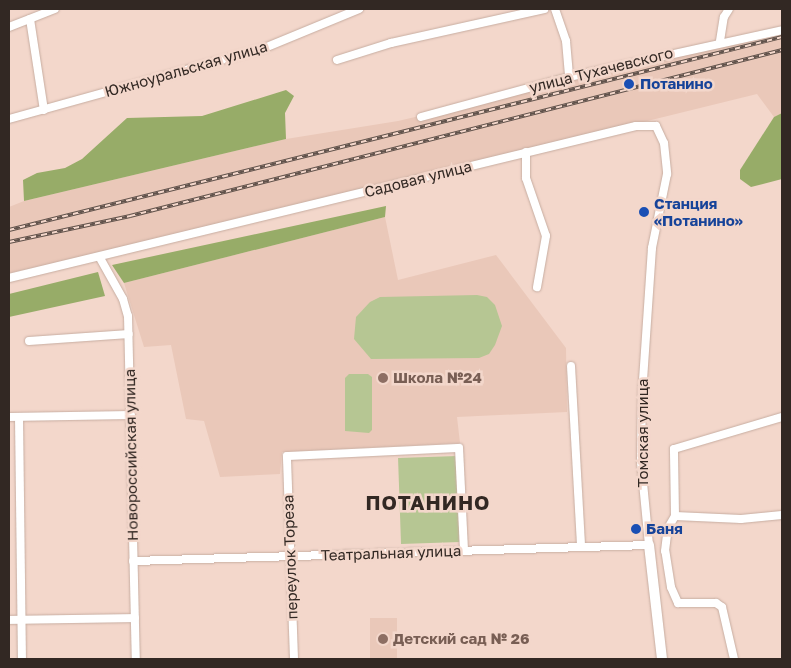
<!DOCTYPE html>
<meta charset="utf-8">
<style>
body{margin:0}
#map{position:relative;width:791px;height:668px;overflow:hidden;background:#f3d7cb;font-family:"Golos Text",sans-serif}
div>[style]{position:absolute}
.built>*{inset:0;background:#eac8b9;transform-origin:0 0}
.green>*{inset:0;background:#b6c693;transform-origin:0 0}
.forest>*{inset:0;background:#97ac68}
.roads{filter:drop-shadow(0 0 1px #c7ada1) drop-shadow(0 0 1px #c7ada1)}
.minor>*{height:8px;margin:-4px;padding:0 4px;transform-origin:4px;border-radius:4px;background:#fff}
.tertiary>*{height:10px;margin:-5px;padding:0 5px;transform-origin:5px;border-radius:5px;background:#fff}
.rail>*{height:4px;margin-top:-2px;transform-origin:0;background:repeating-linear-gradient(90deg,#f3d7cb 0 5.5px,#60524b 0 11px);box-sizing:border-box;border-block:1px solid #60524b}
.dots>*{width:14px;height:14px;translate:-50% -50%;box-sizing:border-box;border:2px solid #f3d7cb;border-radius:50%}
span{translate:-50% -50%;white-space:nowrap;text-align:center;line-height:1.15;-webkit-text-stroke:5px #f3d7cb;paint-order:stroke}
.street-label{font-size:15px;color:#322823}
.transit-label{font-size:15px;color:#164399;font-weight:700}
.left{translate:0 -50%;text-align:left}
.education-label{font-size:15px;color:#785e54;font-weight:700}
.district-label{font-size:20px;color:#322823;font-weight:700;letter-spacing:1px}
.frame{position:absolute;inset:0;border:10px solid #322823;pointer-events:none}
</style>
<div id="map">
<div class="built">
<div style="clip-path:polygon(782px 31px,782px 113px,774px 117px,757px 94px,209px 229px,9px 273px,9px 207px,24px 201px,286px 139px,398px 121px)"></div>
<div style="clip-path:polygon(385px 217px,398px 280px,496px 255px,566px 348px,567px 412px,457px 417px,460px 443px,282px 452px,280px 474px,220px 477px,204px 421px,186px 419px,171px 345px,144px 347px,124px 283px)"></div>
<div style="left:370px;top:618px;width:27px;height:41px"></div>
</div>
<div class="green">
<div style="clip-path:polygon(477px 295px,487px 297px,495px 305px,502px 326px,495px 345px,489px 354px,479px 358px,371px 359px,354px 339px,356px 317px,370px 302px,380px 297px)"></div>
<div style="clip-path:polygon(349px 374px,368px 374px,372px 377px,372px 430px,369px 433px,345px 431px,345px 378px)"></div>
<div style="left:457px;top:456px;width:86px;height:59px;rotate:88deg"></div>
</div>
<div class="forest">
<div style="clip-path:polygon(286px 90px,294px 96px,285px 113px,286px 139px,24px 201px,23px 180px,37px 173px,65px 168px,82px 159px,127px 118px,202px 116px)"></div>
<div style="clip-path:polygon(782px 113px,782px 179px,751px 187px,740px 179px,740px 170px,774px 117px)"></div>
<div style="clip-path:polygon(386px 206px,385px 217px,124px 283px,112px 265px)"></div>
<div style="clip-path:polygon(98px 272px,105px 296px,9px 317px,9px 294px)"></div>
</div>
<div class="roads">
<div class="minor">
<div style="left:555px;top:9px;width:34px;rotate:71deg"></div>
<div style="left:566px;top:41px;width:36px;rotate:85deg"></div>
<div style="left:30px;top:19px;width:92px;rotate:81.3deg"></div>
<div style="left:9px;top:27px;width:49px;rotate:-21.4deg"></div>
<div style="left:720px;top:41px;width:24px;rotate:-81deg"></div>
<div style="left:724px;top:17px;width:9px;rotate:-58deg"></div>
<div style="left:337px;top:60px;width:57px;rotate:-17.5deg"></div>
<div style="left:391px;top:43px;width:157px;rotate:-12.5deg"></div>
<div style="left:421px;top:117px;width:153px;rotate:-15.1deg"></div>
<div style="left:569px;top:77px;width:218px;rotate:-12.4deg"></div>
<div style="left:9px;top:119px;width:263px;rotate:-15.5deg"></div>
<div style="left:262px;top:49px;width:105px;rotate:-22.4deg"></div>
<div style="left:526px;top:152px;width:26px;rotate:90deg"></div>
<div style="left:526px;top:178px;width:61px;rotate:71deg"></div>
<div style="left:546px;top:236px;width:52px;rotate:100deg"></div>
<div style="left:100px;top:258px;width:47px;rotate:60.7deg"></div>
<div style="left:123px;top:299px;width:18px;rotate:74deg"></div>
<div style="left:128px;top:316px;width:343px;rotate:88.7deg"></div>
<div style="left:9px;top:278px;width:645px;rotate:-13.63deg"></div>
<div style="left:636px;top:126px;width:20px"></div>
<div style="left:656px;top:126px;width:19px;rotate:65deg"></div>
<div style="left:664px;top:143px;width:31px;rotate:84deg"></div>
<div style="left:667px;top:174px;width:76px;rotate:101.5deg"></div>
<div style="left:652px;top:248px;width:147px;rotate:93.9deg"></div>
<div style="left:642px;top:395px;width:67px;rotate:90.9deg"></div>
<div style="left:641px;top:462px;width:83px;rotate:84.5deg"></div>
<div style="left:649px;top:545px;width:516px;rotate:178.22deg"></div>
<div style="left:29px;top:341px;width:100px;rotate:-4deg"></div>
<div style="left:571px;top:366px;width:181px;rotate:86.8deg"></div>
<div style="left:9px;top:417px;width:122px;rotate:-0.9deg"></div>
<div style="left:19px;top:417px;width:242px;rotate:89.3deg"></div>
<div style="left:675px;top:516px;width:66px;rotate:2.6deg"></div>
<div style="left:741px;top:519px;width:41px;rotate:-5.6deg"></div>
<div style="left:9px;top:620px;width:126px;rotate:-0.9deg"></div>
<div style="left:294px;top:659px;width:203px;rotate:-92deg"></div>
<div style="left:287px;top:456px;width:172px;rotate:-2.7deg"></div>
<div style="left:459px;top:448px;width:103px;rotate:87.2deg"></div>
<div style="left:734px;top:659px;width:53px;rotate:-103deg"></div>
<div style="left:722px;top:607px;width:7px;rotate:-146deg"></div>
<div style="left:716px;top:603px;width:38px;rotate:180deg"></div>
<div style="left:678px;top:603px;width:17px;rotate:-114deg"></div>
<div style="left:671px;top:587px;width:36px;rotate:-99deg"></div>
<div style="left:665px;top:551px;width:23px;rotate:-83deg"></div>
<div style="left:668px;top:528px;width:14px;rotate:-60deg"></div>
<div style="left:675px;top:516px;width:67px;rotate:-90.9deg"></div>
<div style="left:674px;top:449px;width:113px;rotate:-16.5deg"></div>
</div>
<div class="tertiary">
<div style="left:649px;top:545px;width:115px;rotate:83.5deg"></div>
</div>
</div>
<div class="rail">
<div style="left:9px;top:230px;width:797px;rotate:-14.02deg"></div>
<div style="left:9px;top:242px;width:124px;rotate:-12.1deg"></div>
<div style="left:130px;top:216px;width:673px;rotate:-14.28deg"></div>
</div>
<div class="dots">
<div style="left:629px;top:84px;background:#1a4fb4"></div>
<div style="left:644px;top:212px;background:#1a4fb4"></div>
<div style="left:383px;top:378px;background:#8d6e63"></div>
<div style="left:636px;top:529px;background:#1a4fb4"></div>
<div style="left:383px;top:639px;background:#8d6e63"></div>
</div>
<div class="street-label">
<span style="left:186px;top:69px;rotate:-16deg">Южноуральская улица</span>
<span style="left:601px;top:70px;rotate:-14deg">улица Тухачевского</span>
<span style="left:418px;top:179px;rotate:-14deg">Садовая улица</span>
<span style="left:643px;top:433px;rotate:-90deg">Томская улица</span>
<span style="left:131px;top:455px;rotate:-91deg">Новороссийская улица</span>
<span style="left:391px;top:553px;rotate:-2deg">Театральная улица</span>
<span style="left:290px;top:557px;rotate:-92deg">переулок Тореза</span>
</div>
<div class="transit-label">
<span class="left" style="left:640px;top:84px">Потанино</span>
<span class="left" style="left:654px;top:212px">Станция<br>«Потанино»</span>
<span class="left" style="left:646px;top:529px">Баня</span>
</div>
<div class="education-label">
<span class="left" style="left:393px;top:378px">Школа №24</span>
<span class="left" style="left:393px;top:639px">Детский сад № 26</span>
</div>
<div class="district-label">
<span style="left:428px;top:502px">ПОТАНИНО</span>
</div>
<div class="frame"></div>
</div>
